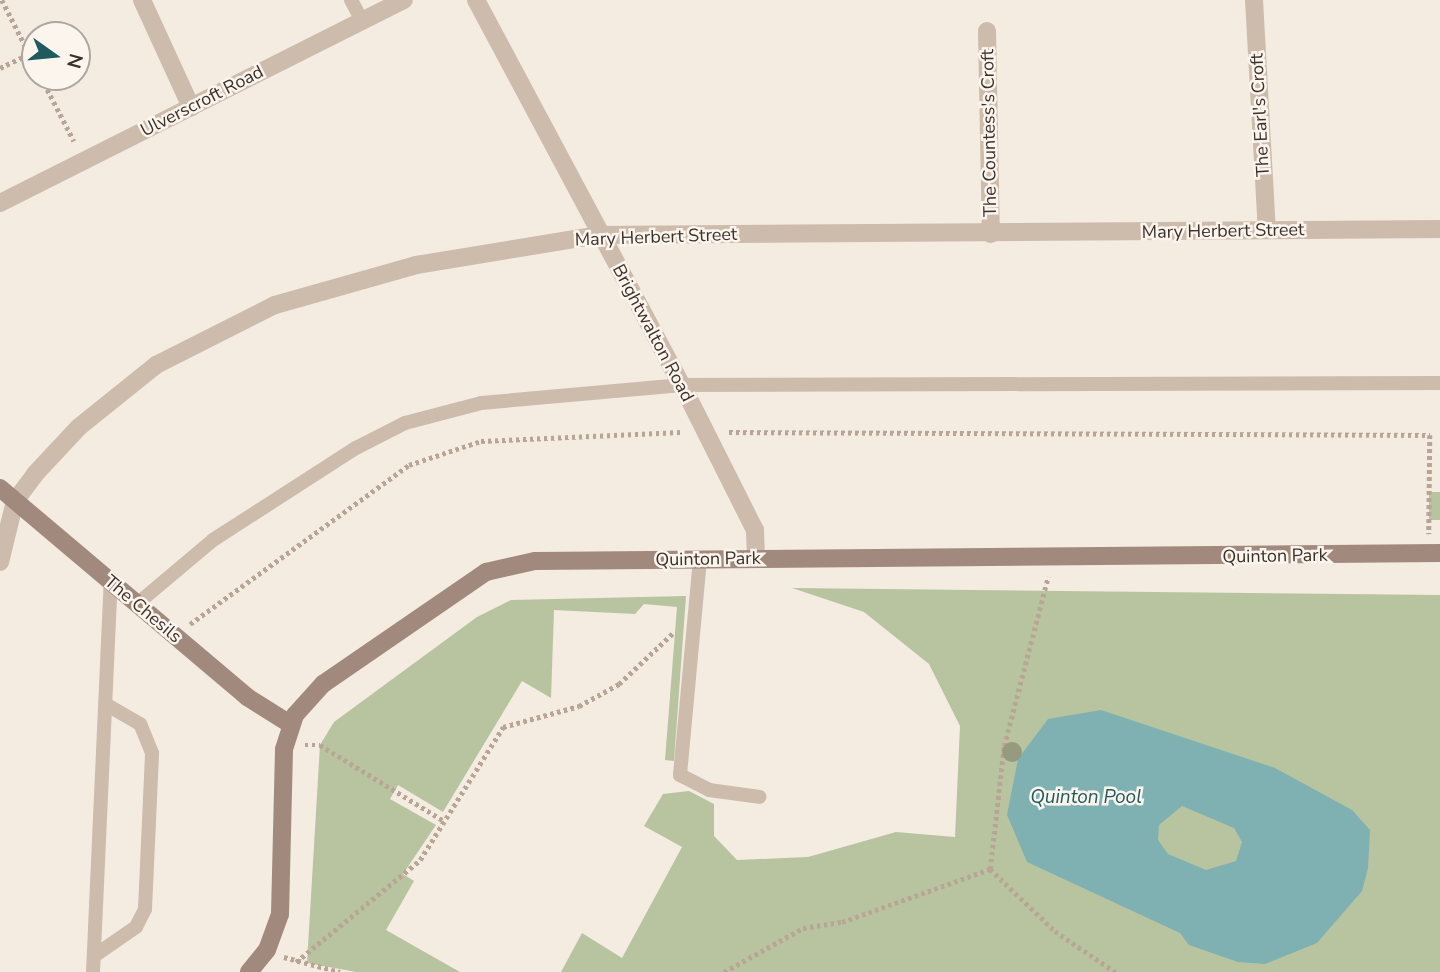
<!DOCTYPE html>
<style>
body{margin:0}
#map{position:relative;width:1440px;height:972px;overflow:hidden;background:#f4ebe1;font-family:"Nunito Sans",sans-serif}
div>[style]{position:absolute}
.green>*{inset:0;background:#b8c4a0;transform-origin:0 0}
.water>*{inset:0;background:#7fb0b2}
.path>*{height:4.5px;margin-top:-2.25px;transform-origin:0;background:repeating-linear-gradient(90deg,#b9a596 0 3.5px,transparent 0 7px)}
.lane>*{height:14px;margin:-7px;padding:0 7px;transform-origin:7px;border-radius:7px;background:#cdbbac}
.street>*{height:18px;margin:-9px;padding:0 9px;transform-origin:9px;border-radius:9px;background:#cdbbac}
.secondary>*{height:18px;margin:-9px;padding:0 9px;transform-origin:9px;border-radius:9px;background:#a18a7d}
.trees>*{width:20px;height:20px;margin:-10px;border-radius:50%;background:#969b7f}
span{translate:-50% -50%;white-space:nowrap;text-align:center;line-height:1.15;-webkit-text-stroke:5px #fbf5ee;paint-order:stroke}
.street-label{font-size:18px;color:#3b302b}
.water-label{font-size:19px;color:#1f5a5e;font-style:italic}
.north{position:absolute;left:21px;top:21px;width:70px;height:70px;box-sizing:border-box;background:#fbf5ee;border:2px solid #aea6a0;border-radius:50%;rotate:105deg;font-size:19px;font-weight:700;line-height:28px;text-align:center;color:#3b302b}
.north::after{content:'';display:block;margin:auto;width:24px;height:32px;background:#1f5a5e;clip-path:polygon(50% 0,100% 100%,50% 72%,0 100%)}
</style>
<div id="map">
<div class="green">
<div style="left:1429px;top:492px;width:11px;height:28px"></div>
<div style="clip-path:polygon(792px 588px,1440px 595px,1440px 972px,561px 972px,582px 933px,622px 958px,682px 847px,644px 826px,663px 794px,689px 791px,714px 804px,714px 836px,737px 860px,808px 857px,896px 832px,955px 837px,960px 726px,929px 664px,864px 612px)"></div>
<div style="clip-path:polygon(686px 596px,674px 761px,665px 760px,677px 607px,644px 604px,635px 614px,554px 610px,551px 698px,522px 681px,443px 812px,398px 785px,390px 799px,436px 825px,403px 874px,414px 881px,386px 930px,460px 972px,356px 972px,307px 963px,320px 745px,334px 722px,477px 617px,511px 600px)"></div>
</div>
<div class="water">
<div style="clip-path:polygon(evenodd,1101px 710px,1275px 768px,1352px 810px,1370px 830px,1368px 868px,1362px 891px,1317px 943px,1265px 964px,1238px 962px,1189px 945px,1180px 933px,1027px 862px,1007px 815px,1018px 759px,1048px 719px,1101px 710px,1182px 806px,1234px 828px,1242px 842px,1236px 861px,1206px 870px,1168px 854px,1158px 840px,1159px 825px,1182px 806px)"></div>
</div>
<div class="path">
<div style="left:2px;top:0;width:73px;rotate:63.1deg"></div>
<div style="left:0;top:68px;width:32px;rotate:-26deg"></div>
<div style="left:41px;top:77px;width:72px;rotate:62.7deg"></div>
<div style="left:729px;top:432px;width:701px;rotate:0.25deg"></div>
<div style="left:1430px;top:435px;width:99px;rotate:90.6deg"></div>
<div style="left:190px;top:624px;width:271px;rotate:-36deg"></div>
<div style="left:409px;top:465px;width:76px;rotate:-18.4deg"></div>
<div style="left:481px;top:441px;width:200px;rotate:-2.6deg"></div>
<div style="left:305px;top:745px;width:15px"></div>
<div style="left:320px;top:745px;width:145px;rotate:31.5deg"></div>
<div style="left:990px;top:869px;width:90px;rotate:43.6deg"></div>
<div style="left:1055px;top:931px;width:73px;rotate:34.3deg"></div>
<div style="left:284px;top:957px;width:58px;rotate:15deg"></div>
<div style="left:296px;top:962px;width:161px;rotate:-39.4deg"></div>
<div style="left:420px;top:860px;width:157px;rotate:-58deg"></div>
<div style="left:503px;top:727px;width:79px;rotate:-15.4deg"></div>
<div style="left:579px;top:706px;width:46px;rotate:-28.8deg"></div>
<div style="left:619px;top:684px;width:74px;rotate:-43.4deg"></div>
<div style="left:724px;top:972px;width:90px;rotate:-29.1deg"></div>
<div style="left:803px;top:928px;width:39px;rotate:-9deg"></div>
<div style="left:842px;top:922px;width:157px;rotate:-19.7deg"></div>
<div style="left:990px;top:869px;width:124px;rotate:-83.5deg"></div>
<div style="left:1004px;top:746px;width:175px;rotate:-75.4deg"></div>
</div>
<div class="lane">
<div style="left:351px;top:0;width:24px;rotate:62deg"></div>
<div style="left:700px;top:559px;width:217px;rotate:95.3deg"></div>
<div style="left:680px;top:775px;width:33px;rotate:27deg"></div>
<div style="left:709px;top:790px;width:51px;rotate:7.8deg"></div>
<div style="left:137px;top:604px;width:99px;rotate:-40.1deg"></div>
<div style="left:213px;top:540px;width:170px;rotate:-32.8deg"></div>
<div style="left:356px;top:448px;width:55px;rotate:-27deg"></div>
<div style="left:405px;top:423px;width:79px;rotate:-14.7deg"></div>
<div style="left:481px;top:403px;width:202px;rotate:-5.1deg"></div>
<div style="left:682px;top:385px;width:758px;rotate:-0.15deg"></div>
<div style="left:94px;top:956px;width:51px;rotate:-34.6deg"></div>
<div style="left:136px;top:927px;width:20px;rotate:-63deg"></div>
<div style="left:145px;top:909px;width:156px;rotate:-87.4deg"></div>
<div style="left:152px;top:753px;width:31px;rotate:-112deg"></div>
<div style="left:140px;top:724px;width:39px;rotate:-150deg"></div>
<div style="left:93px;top:972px;width:389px;rotate:-87.4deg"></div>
</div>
<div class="street">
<div style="left:142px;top:0;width:118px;rotate:65.4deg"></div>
<div style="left:476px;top:0;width:437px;rotate:61.9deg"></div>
<div style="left:682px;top:385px;width:162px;rotate:63.3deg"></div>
<div style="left:755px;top:530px;width:28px;rotate:88deg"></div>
<div style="left:1254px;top:0;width:230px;rotate:86.8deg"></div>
<div style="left:987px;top:31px;width:203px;rotate:88.9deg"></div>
<div style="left:0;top:203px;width:452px;rotate:-26.7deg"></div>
<div style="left:0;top:562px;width:63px;rotate:-76.2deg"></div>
<div style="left:15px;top:501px;width:34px;rotate:-53deg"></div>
<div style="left:35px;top:474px;width:64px;rotate:-46.9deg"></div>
<div style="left:79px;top:427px;width:99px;rotate:-38.8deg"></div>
<div style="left:156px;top:365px;width:133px;rotate:-26.8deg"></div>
<div style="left:275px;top:305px;width:147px;rotate:-15.8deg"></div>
<div style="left:416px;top:265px;width:186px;rotate:-9.3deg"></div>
<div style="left:600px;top:235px;width:840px;rotate:-0.41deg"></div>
</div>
<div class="secondary">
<div style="left:0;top:488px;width:324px;rotate:40.2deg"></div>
<div style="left:247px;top:697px;width:51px;rotate:32.1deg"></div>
<div style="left:249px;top:972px;width:28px;rotate:-51deg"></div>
<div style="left:267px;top:950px;width:38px;rotate:-70deg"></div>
<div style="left:280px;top:914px;width:165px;rotate:-88.6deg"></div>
<div style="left:284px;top:749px;width:36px;rotate:-72deg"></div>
<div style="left:295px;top:715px;width:42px;rotate:-47.9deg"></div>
<div style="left:323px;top:684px;width:198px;rotate:-34.5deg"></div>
<div style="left:486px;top:572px;width:50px;rotate:-12.7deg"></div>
<div style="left:535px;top:561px;width:905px;rotate:-0.51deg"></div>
</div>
<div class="trees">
<div style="left:1012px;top:752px"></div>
</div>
<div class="street-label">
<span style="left:202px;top:101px;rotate:-27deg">Ulverscroft Road</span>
<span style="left:1260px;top:115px;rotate:-93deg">The Earl's Croft</span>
<span style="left:989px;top:133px;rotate:-91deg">The Countess's Croft</span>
<span style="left:1223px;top:231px;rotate:-1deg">Mary Herbert Street</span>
<span style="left:656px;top:237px;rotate:-2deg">Mary Herbert Street</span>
<span style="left:653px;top:333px;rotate:62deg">Brightwalton Road</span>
<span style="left:1275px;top:556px;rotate:-1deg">Quinton Park</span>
<span style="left:708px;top:559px;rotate:-1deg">Quinton Park</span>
<span style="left:143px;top:609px;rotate:40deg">The Chesils</span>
</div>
<div class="water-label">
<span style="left:1086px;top:798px">Quinton Pool</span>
</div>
<div class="north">N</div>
</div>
